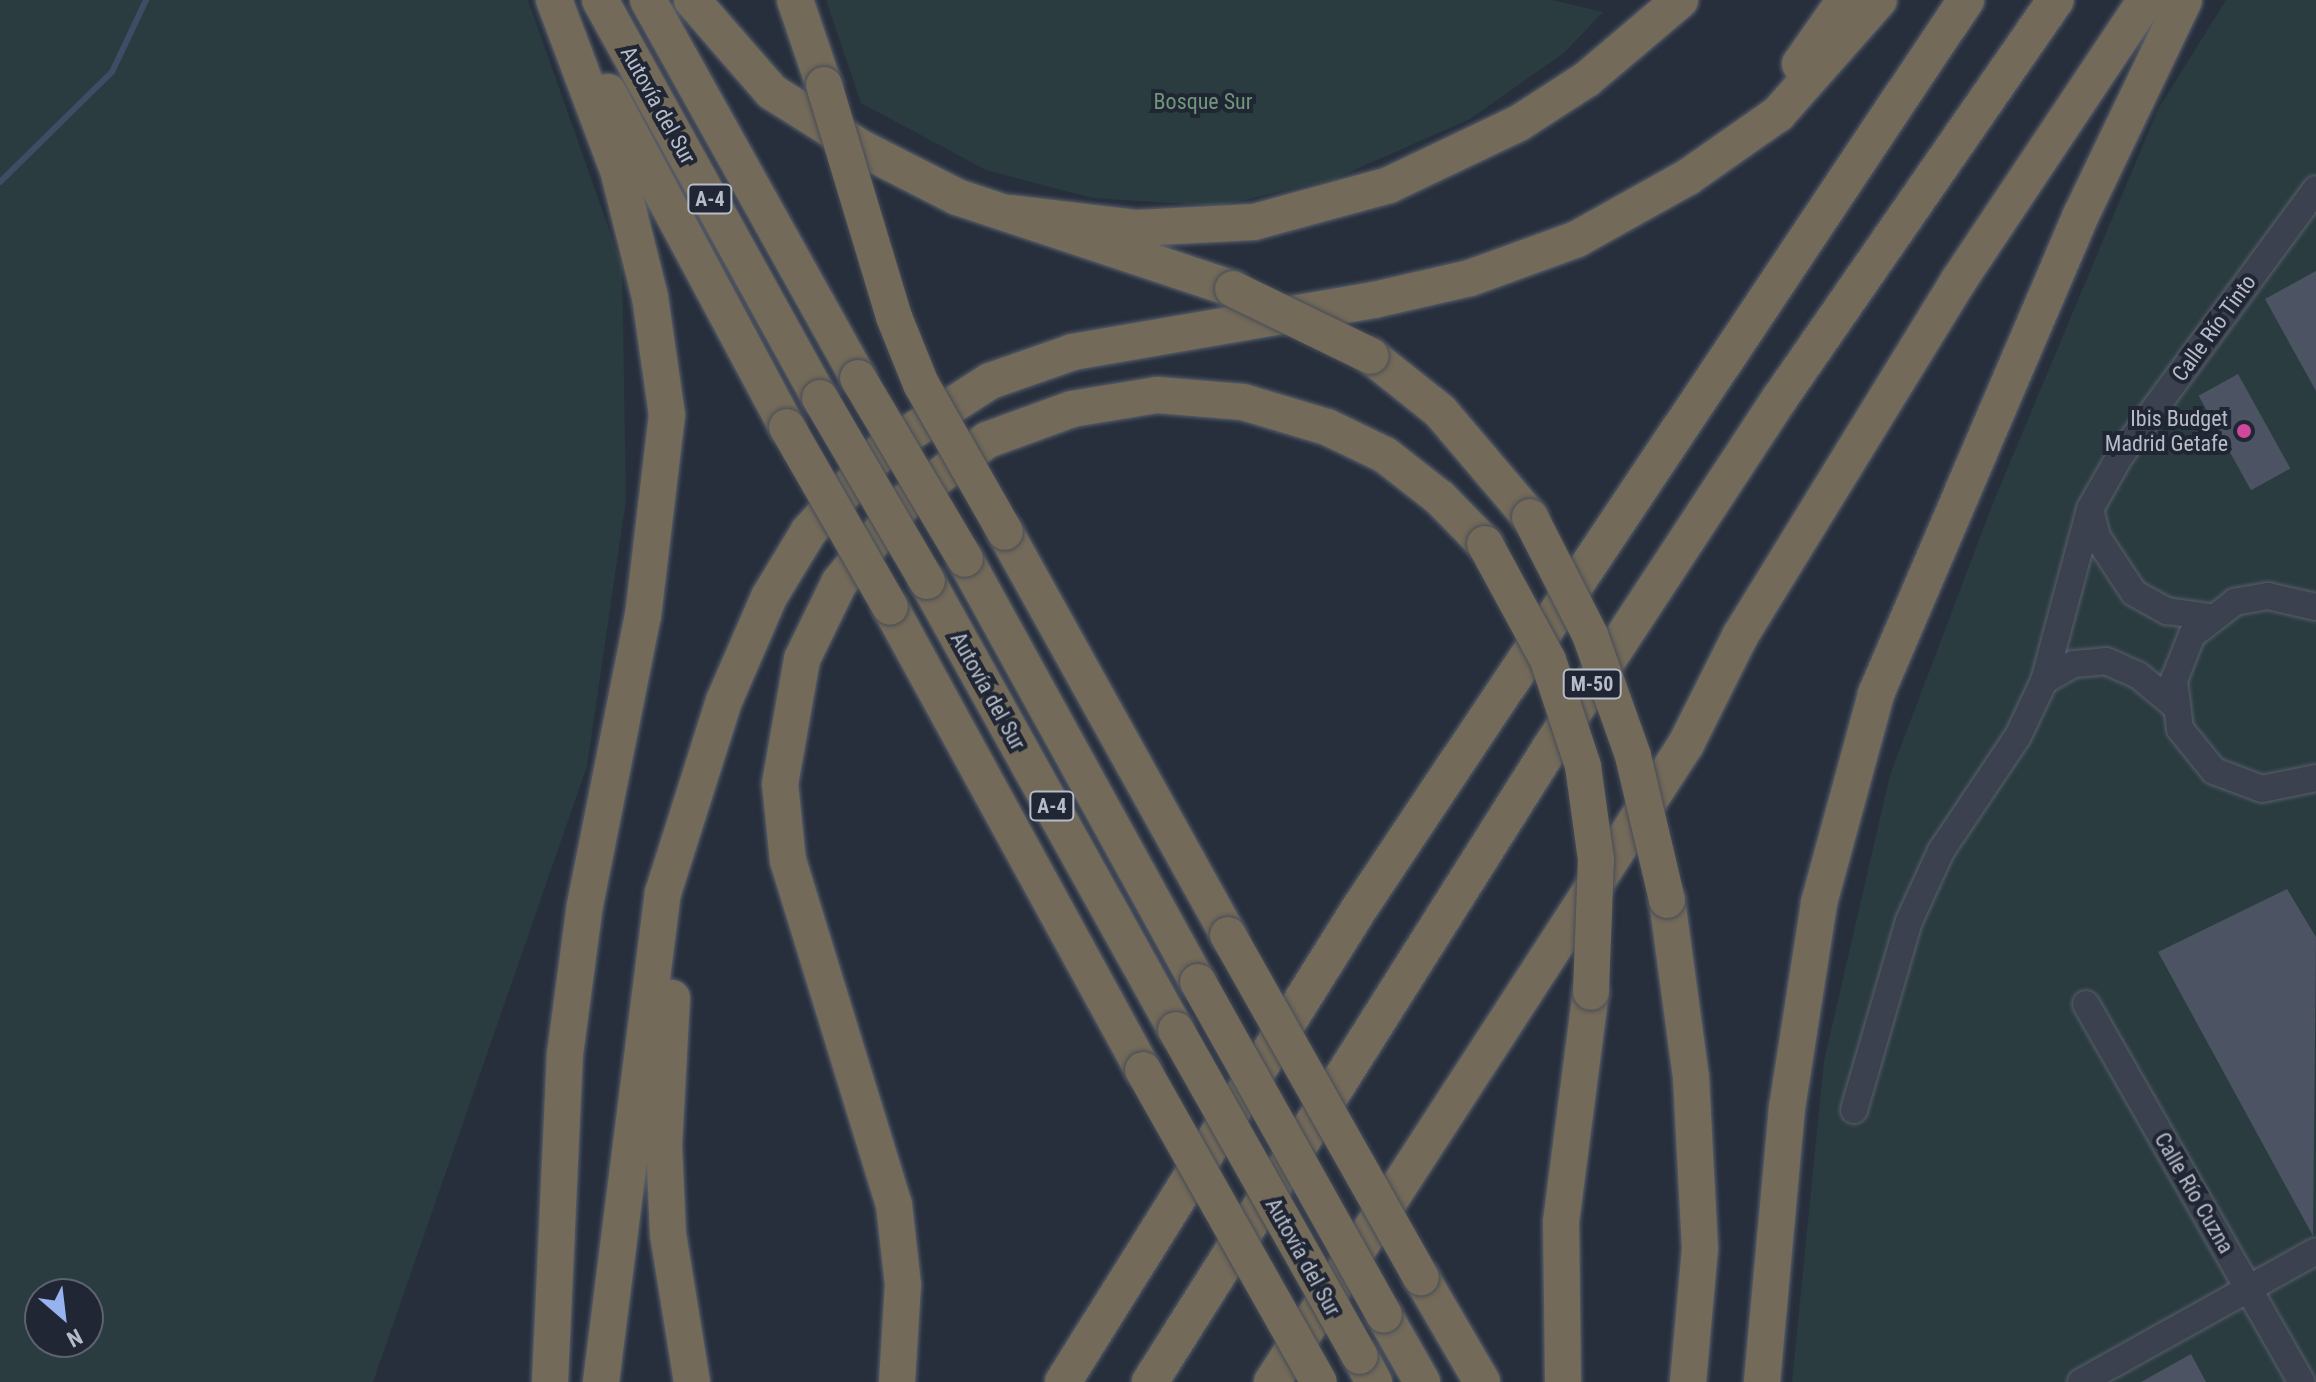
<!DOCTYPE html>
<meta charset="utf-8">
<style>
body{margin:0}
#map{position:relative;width:2316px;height:1382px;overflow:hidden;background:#272f3d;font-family:"Roboto Condensed",sans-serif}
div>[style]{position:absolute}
.green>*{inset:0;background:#2a3c3f}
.stream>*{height:6px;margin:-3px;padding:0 3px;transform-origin:3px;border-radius:3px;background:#3f4c65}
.building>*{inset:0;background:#4c5463;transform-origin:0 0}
.roads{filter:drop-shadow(0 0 2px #595f6b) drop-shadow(0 0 2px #595f6b)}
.minor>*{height:26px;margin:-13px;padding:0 13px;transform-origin:13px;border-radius:13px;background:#3b414e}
.highway>*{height:36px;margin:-18px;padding:0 18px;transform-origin:18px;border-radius:18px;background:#736a59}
.bridges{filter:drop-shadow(0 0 2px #464c58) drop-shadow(0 0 2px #464c58)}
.highway-bridge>*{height:36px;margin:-18px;padding:0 18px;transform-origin:18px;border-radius:18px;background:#736a59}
.dots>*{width:22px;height:22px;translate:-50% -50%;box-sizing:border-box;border:4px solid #202633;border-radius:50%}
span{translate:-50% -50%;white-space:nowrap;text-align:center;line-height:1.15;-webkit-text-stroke:8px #202633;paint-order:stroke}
.shield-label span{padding:2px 6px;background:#202633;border:2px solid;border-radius:6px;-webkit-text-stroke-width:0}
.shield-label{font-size:20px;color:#b7bdc8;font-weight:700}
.park-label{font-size:22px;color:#70977c}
.street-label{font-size:22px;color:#b7bdc8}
.poi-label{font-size:22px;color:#b7bdc8}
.right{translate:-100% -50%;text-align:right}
.north{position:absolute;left:24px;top:1278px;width:80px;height:80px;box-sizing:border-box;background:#202633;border:2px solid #5c626f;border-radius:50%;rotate:152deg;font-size:22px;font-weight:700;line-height:32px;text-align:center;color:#b7bdc8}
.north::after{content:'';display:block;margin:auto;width:28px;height:36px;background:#96b2ef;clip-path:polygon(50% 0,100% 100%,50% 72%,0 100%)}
</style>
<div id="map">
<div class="green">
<div style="clip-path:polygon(evenodd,0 0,528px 0,622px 266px,626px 499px,587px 766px,373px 1382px,0 1382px,0 0,40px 1294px,88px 1294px,88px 1342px,40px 1342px,40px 1294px)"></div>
<div style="clip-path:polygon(826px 0,1552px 0,1603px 12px,1564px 53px,1470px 119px,1334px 179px,1219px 206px,1092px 198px,986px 170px,861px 103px)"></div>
<div style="clip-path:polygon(2226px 0,2316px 0,2316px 1382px,1792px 1382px,1824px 1061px,1890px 775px,1993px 503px,2158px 109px)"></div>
</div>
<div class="stream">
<div style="left:0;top:182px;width:157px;rotate:-44.5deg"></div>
<div style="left:112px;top:72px;width:80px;rotate:-64.7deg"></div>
</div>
<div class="building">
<div style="clip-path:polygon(2316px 271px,2316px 391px,2265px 299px)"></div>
<div style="left:2238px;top:374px;width:108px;height:45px;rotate:61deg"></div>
<div style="clip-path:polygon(2287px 889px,2316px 937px,2313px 1236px,2158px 952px)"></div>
<div style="clip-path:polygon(2191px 1354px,2206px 1382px,2141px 1382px)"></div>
</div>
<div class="roads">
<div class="minor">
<div style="left:2091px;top:513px;width:25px;rotate:76deg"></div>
<div style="left:2097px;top:537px;width:67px;rotate:56.5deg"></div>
<div style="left:2134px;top:593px;width:38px;rotate:29deg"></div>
<div style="left:2167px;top:611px;width:42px;rotate:8.1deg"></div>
<div style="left:2316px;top:607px;width:49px;rotate:-167.1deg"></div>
<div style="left:2268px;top:596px;width:34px;rotate:170deg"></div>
<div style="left:2235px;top:602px;width:54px;rotate:142.5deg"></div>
<div style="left:2192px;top:635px;width:48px;rotate:111.8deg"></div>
<div style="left:2174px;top:680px;width:49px;rotate:83deg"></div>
<div style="left:2180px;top:729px;width:54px;rotate:51deg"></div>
<div style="left:2214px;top:771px;width:51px;rotate:20.6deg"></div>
<div style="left:2262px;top:789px;width:55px;rotate:-11.5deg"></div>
<div style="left:2044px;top:681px;width:34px;rotate:-30deg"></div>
<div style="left:2074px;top:664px;width:32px;rotate:-5deg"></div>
<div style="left:2106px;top:661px;width:35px;rotate:24deg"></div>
<div style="left:2138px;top:675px;width:47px;rotate:39.8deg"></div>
<div style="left:2086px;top:1004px;width:435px;rotate:60.3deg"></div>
<div style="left:1854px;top:1110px;width:197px;rotate:-73.8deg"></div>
<div style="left:1909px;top:921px;width:77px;rotate:-65.4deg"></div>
<div style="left:1941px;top:851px;width:138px;rotate:-56.2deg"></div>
<div style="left:2018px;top:736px;width:61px;rotate:-64.7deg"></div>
<div style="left:2044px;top:681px;width:178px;rotate:-75deg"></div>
<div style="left:2090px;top:509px;width:61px;rotate:-60.5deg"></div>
<div style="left:2120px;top:456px;width:331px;rotate:-53.7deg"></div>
<div style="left:2081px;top:1382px;width:269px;rotate:-29.1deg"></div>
</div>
<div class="highway">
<div style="left:600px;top:0;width:455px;rotate:61.1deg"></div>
<div style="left:648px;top:0;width:432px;rotate:60.9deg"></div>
<div style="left:692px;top:0;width:122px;rotate:49deg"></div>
<div style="left:772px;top:92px;width:105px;rotate:32.2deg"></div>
<div style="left:861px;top:148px;width:108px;rotate:27deg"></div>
<div style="left:957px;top:197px;width:291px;rotate:18.4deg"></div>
<div style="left:795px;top:0;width:90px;rotate:71.2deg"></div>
<div style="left:1800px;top:64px;width:78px;rotate:-54.9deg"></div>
<div style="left:608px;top:92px;width:380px;rotate:61.9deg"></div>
<div style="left:1011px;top:213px;width:127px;rotate:6.8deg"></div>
<div style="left:1137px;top:228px;width:117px;rotate:-2.9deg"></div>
<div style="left:1254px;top:222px;width:140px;rotate:-15.3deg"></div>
<div style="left:1389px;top:185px;width:144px;rotate:-25.5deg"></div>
<div style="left:1519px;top:123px;width:81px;rotate:-32.9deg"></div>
<div style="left:1587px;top:79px;width:122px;rotate:-40.3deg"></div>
<div style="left:1371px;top:356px;width:88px;rotate:38.6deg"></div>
<div style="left:1440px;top:411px;width:139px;rotate:49.7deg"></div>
<div style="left:1005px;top:532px;width:461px;rotate:61deg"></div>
<div style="left:965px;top:559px;width:483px;rotate:61.2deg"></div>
<div style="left:927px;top:581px;width:513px;rotate:60.99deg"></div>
<div style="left:890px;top:607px;width:528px;rotate:61.35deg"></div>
<div style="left:1667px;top:900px;width:179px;rotate:82.3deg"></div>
<div style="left:1691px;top:1077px;width:171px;rotate:87deg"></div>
<div style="left:1700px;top:1248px;width:135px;rotate:95.1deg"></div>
<div style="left:672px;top:998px;width:148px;rotate:93.1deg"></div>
<div style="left:664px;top:1146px;width:88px;rotate:87.4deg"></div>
<div style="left:668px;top:1234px;width:150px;rotate:80.8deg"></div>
<div style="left:1421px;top:1277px;width:121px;rotate:59.8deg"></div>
<div style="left:1384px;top:1315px;width:77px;rotate:60.4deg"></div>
<div style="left:1360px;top:1356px;width:30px;rotate:62deg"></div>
<div style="left:550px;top:1382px;width:328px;rotate:-87.4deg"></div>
<div style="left:565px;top:1054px;width:150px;rotate:-82.4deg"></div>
<div style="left:585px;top:905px;width:295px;rotate:-78.7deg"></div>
<div style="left:643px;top:616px;width:202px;rotate:-83.2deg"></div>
<div style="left:667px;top:415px;width:119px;rotate:-98.2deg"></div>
<div style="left:650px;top:297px;width:131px;rotate:-104.1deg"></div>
<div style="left:618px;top:170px;width:182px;rotate:-110.6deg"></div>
<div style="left:601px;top:1382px;width:493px;rotate:-82.8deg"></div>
<div style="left:663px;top:893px;width:201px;rotate:-72.4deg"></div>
<div style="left:724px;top:701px;width:113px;rotate:-66.6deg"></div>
<div style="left:769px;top:597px;width:77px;rotate:-58.8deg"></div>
<div style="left:809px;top:531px;width:110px;rotate:-47.6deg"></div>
<div style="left:883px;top:450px;width:127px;rotate:-32.8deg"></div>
<div style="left:990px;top:381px;width:88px;rotate:-19.3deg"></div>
<div style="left:1073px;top:352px;width:305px;rotate:-9.8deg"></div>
<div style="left:1374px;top:300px;width:98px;rotate:-12.9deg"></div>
<div style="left:1470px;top:278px;width:114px;rotate:-20deg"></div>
<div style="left:1577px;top:239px;width:127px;rotate:-29.2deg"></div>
<div style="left:1688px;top:177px;width:110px;rotate:-35deg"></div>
<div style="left:1778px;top:114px;width:152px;rotate:-48.5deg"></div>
<div style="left:897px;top:1382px;width:97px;rotate:-86.5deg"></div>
<div style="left:903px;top:1285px;width:81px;rotate:-96.4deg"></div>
<div style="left:894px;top:1205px;width:360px;rotate:-107.1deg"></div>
<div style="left:788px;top:861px;width:77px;rotate:-95.9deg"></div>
<div style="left:780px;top:784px;width:127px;rotate:-80deg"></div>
<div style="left:802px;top:659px;width:85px;rotate:-64deg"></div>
<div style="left:839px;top:583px;width:104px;rotate:-50.8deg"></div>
<div style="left:905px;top:502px;width:103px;rotate:-37.1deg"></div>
<div style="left:987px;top:440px;width:90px;rotate:-20deg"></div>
<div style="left:1072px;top:409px;width:86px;rotate:-9.4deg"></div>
<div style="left:1157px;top:395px;width:86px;rotate:4.7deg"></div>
<div style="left:1243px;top:402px;width:88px;rotate:16.6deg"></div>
<div style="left:1327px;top:427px;width:64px;rotate:25.8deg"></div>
<div style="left:1385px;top:455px;width:70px;rotate:38deg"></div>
<div style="left:1440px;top:498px;width:64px;rotate:45.6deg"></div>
<div style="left:1063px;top:1382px;width:558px;rotate:-57.96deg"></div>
<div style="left:1359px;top:909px;width:1093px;rotate:-56.27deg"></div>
<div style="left:1150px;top:1382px;width:750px;rotate:-57.75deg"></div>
<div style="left:1550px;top:748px;width:419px;rotate:-56.7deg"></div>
<div style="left:1780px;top:398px;width:484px;rotate:-55.3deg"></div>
<div style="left:1272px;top:1382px;width:761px;rotate:-57.02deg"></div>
<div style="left:1686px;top:744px;width:121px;rotate:-63.4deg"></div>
<div style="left:1740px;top:636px;width:418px;rotate:-58.4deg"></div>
<div style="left:1959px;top:280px;width:337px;rotate:-56.3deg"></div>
<div style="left:1563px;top:1382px;width:160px;rotate:-90.7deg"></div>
<div style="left:1561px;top:1222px;width:232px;rotate:-82.6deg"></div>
<div style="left:1762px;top:1382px;width:275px;rotate:-84.8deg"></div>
<div style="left:1787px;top:1108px;width:207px;rotate:-81.1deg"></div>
<div style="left:1819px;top:903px;width:217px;rotate:-74.7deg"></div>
<div style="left:1876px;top:694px;width:521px;rotate:-66.83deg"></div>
<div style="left:2081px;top:215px;width:238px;rotate:-64.4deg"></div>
</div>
</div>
<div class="bridges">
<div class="highway-bridge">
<div style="left:824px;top:85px;width:242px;rotate:73.2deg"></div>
<div style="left:894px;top:317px;width:72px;rotate:68.1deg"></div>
<div style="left:921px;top:384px;width:170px;rotate:60.4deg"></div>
<div style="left:1233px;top:289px;width:153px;rotate:25.9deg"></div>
<div style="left:858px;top:378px;width:210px;rotate:59.4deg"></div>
<div style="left:820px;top:398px;width:212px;rotate:59.7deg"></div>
<div style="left:787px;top:427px;width:207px;rotate:60.2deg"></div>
<div style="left:1530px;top:517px;width:132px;rotate:63deg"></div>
<div style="left:1590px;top:635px;width:128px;rotate:70.4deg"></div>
<div style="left:1633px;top:756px;width:148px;rotate:76.7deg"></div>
<div style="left:1485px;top:544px;width:132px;rotate:61.5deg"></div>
<div style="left:1548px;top:660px;width:112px;rotate:71.7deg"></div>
<div style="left:1583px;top:766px;width:95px;rotate:82.1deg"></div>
<div style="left:1596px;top:860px;width:132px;rotate:92.2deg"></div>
<div style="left:1228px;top:935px;width:393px;rotate:60.6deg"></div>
<div style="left:1198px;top:982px;width:381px;rotate:60.8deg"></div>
<div style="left:1176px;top:1030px;width:374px;rotate:60.6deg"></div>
<div style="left:1143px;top:1070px;width:358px;rotate:60.6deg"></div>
</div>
</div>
<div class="dots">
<div style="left:2244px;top:431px;background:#d1479c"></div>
</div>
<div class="shield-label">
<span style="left:710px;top:199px">A-4</span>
<span style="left:1592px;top:684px">M-50</span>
<span style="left:1052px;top:806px">A-4</span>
</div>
<div class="park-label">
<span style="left:1203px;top:102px">Bosque Sur</span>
</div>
<div class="street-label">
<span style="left:658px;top:105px;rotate:61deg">Autovía del Sur</span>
<span style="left:2214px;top:328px;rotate:-54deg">Calle Río Tinto</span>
<span style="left:988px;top:691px;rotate:61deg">Autovía del Sur</span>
<span style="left:2194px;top:1193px;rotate:60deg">Calle Río Cuzna</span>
<span style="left:1303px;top:1257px;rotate:61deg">Autovía del Sur</span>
</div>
<div class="poi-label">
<span class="right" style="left:2228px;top:431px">Ibis Budget<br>Madrid Getafe</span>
</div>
<div class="north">N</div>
</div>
